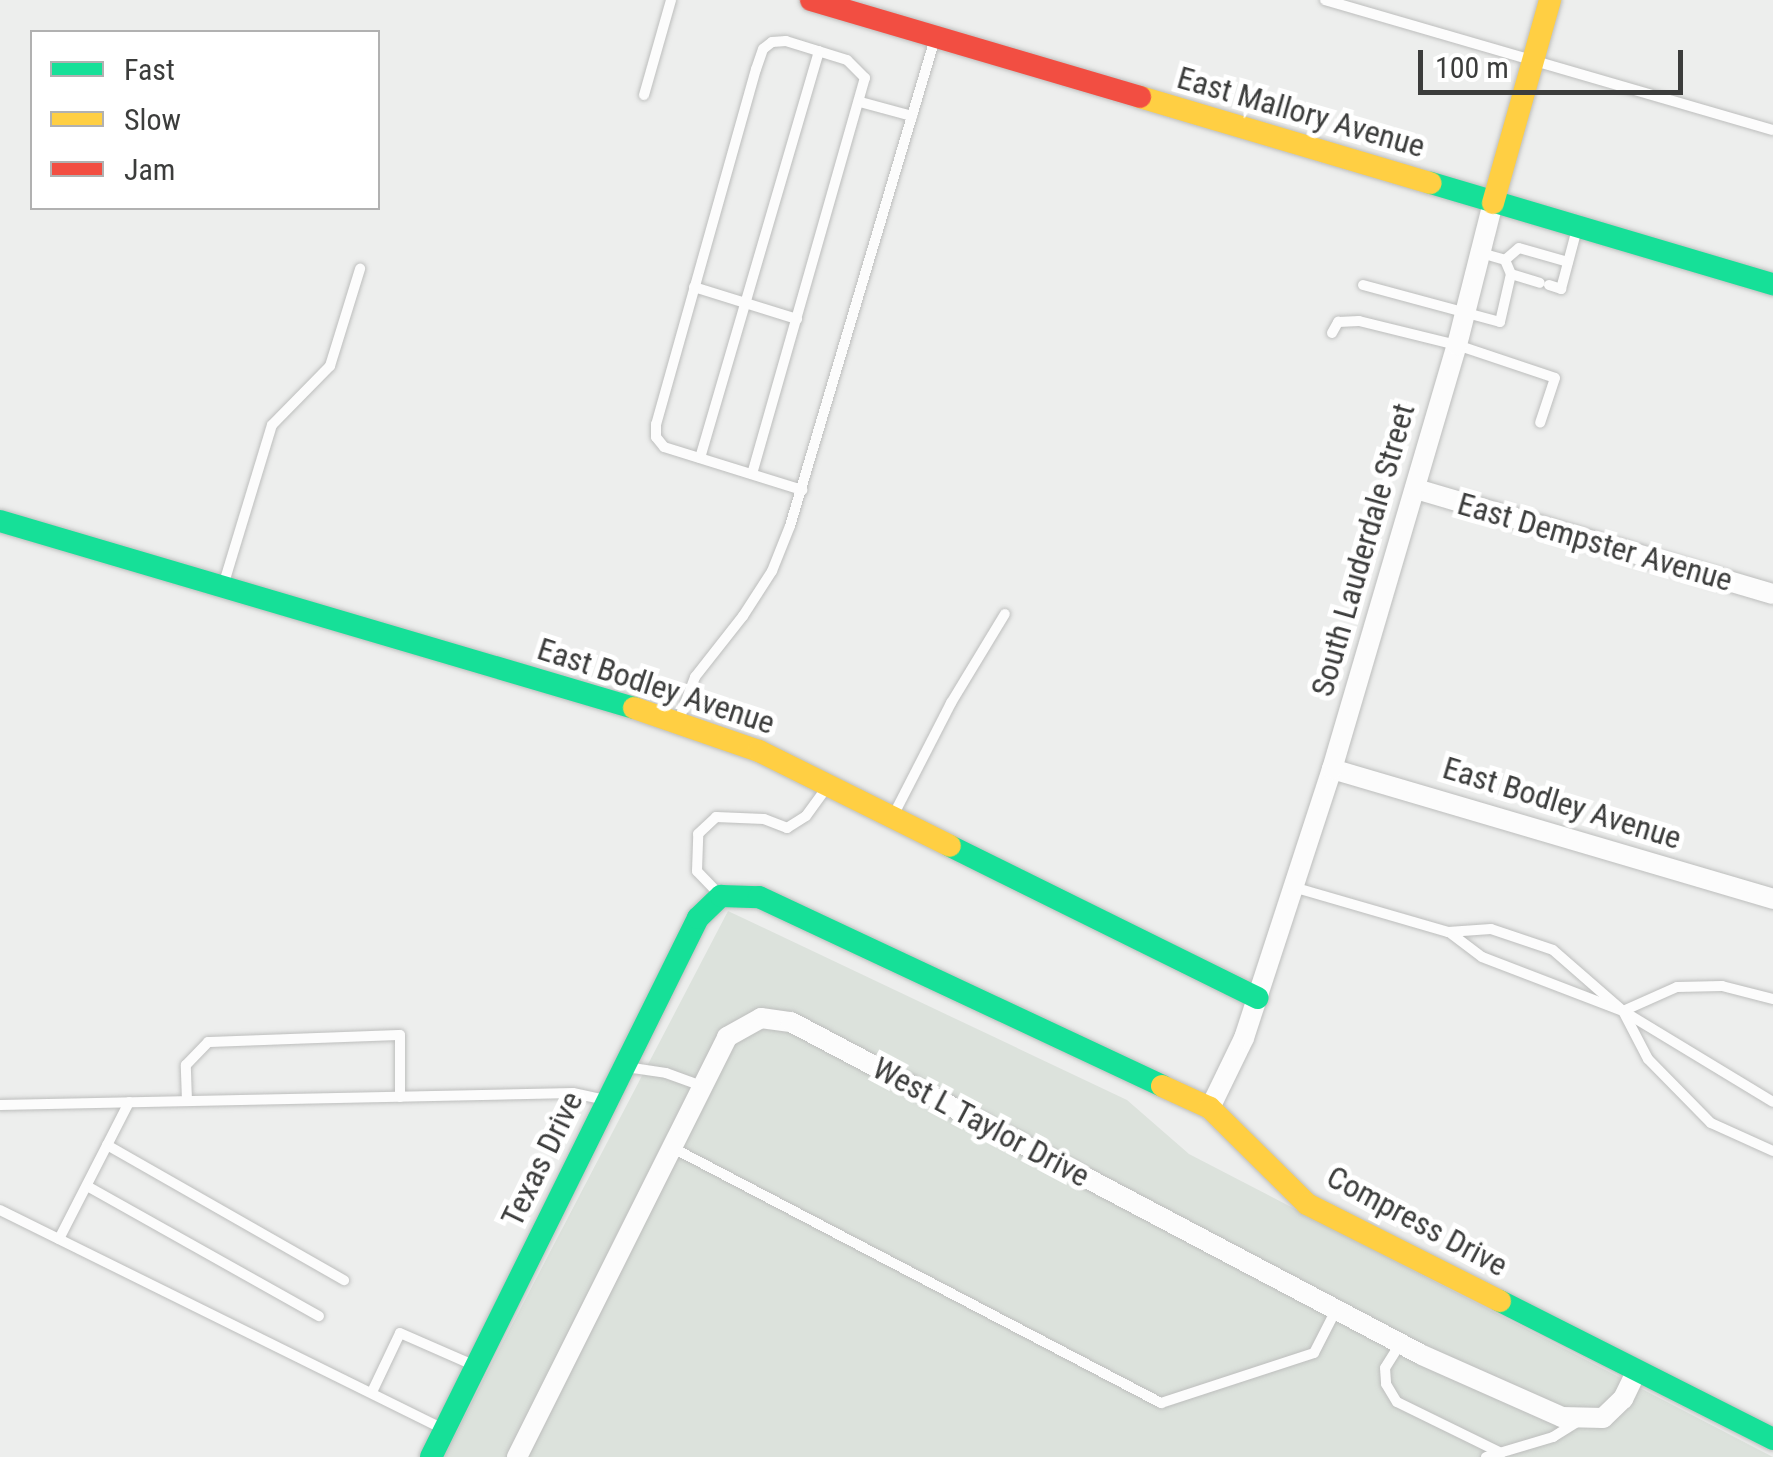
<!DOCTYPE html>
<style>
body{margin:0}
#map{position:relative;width:1773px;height:1457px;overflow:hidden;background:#edeeed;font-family:"Roboto Condensed",sans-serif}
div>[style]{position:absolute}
.built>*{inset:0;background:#dce2dc}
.roads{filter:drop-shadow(0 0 2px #bdbebd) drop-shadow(0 0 2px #bdbebd)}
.lane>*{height:10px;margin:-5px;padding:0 5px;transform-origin:5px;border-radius:5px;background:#fcfcfc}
.street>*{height:20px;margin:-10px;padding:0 10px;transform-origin:10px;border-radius:10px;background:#fcfcfc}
.fast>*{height:22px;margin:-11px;padding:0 11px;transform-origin:11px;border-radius:11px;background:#16e098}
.slow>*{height:22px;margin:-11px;padding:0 11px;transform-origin:11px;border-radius:11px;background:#ffcf43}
.jam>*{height:22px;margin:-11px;padding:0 11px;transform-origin:11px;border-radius:11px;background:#f24e42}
span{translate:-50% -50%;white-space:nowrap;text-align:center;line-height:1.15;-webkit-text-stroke:10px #fff;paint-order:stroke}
.street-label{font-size:32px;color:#3c3d3c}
.legend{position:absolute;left:30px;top:30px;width:350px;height:180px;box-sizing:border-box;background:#fff;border:2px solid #b1b1b1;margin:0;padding:12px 18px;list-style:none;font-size:30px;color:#3c3d3c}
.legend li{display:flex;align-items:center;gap:20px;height:50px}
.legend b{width:50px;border:2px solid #b1b1b1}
.scale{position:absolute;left:1418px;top:50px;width:265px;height:45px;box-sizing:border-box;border:5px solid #3c3d3c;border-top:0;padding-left:12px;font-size:30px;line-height:35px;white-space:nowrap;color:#3c3d3c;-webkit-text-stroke:8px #fff;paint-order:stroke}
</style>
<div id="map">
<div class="built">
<div style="clip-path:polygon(728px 911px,1127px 1100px,1189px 1154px,1773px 1457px,443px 1457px)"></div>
</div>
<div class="roads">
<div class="lane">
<div style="left:1325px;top:0;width:466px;rotate:16.2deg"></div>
<div style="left:644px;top:95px;width:99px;rotate:-74.1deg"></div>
<div style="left:860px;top:102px;width:54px;rotate:15.1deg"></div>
<div style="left:1481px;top:253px;width:25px;rotate:16deg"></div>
<div style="left:1505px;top:260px;width:15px;rotate:67deg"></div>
<div style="left:1511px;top:274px;width:30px;rotate:17deg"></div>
<div style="left:1505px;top:260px;width:18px;rotate:-41deg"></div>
<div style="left:1519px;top:248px;width:51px;rotate:15.9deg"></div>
<div style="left:1363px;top:285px;width:142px;rotate:15.1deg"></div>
<div style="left:1500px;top:322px;width:49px;rotate:-77.1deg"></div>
<div style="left:1549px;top:285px;width:13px;rotate:18deg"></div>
<div style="left:1561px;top:289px;width:62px;rotate:-75.1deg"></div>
<div style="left:694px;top:287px;width:108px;rotate:17.3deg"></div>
<div style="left:1332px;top:333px;width:13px;rotate:-61deg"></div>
<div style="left:1338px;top:322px;width:21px;rotate:-3deg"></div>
<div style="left:1359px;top:321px;width:101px;rotate:13.8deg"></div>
<div style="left:1457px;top:345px;width:103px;rotate:18.6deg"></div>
<div style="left:1555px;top:378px;width:47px;rotate:108.4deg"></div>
<div style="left:700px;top:458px;width:424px;rotate:-73.7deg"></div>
<div style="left:752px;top:474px;width:412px;rotate:-74.1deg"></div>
<div style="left:865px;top:78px;width:25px;rotate:-135deg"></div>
<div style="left:847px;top:60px;width:64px;rotate:-162.7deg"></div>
<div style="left:786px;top:41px;width:14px;rotate:176deg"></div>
<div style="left:772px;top:42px;width:11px;rotate:142deg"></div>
<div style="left:763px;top:49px;width:21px;rotate:109deg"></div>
<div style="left:756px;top:69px;width:369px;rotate:105.7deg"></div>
<div style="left:656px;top:424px;width:13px;rotate:90deg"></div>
<div style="left:656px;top:437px;width:13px;rotate:51deg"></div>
<div style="left:664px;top:447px;width:145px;rotate:17.3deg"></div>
<div style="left:223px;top:586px;width:168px;rotate:-73.1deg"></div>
<div style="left:272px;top:425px;width:83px;rotate:-45.5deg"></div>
<div style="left:330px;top:366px;width:102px;rotate:-72.8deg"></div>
<div style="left:680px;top:717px;width:43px;rotate:-69.4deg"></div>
<div style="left:695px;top:677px;width:78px;rotate:-51.8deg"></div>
<div style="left:743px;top:616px;width:54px;rotate:-57.2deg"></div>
<div style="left:772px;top:571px;width:48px;rotate:-68.2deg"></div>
<div style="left:790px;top:526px;width:505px;rotate:-73.43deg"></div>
<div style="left:895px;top:812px;width:123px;rotate:-62.8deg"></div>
<div style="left:951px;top:703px;width:104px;rotate:-58.8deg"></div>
<div style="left:1293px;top:887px;width:161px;rotate:16.2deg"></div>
<div style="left:1448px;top:932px;width:43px;rotate:-4deg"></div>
<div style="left:1491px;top:929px;width:65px;rotate:18.7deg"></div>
<div style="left:1553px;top:950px;width:93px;rotate:41.1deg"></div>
<div style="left:1623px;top:1011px;width:54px;rotate:62.5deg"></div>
<div style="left:1648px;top:1059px;width:90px;rotate:45.5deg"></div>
<div style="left:1711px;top:1123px;width:68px;rotate:24.3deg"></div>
<div style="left:720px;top:895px;width:33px;rotate:-134deg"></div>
<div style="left:697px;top:871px;width:37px;rotate:-88deg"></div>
<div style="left:698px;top:834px;width:25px;rotate:-43deg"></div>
<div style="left:716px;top:817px;width:48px;rotate:2.4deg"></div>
<div style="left:764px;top:819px;width:25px;rotate:21deg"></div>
<div style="left:787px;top:828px;width:22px;rotate:-32deg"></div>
<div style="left:806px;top:816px;width:32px;rotate:-54deg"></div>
<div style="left:1449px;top:932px;width:41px;rotate:37.1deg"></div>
<div style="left:1482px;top:957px;width:151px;rotate:21deg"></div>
<div style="left:1623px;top:1011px;width:175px;rotate:31.2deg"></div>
<div style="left:1623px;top:1011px;width:59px;rotate:-24deg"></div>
<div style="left:1677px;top:987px;width:45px;rotate:-1.3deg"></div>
<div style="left:1722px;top:986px;width:53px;rotate:14.3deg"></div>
<div style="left:626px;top:1067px;width:40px;rotate:8.5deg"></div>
<div style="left:666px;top:1073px;width:37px;rotate:20deg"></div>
<div style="left:187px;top:1101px;width:36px;rotate:-92deg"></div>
<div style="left:186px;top:1065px;width:32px;rotate:-46deg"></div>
<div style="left:208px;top:1042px;width:192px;rotate:-2.1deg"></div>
<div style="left:400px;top:1035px;width:62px;rotate:90deg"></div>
<div style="left:0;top:1105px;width:573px;rotate:-1.2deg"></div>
<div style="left:573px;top:1093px;width:33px;rotate:12deg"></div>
<div style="left:107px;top:1145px;width:273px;rotate:29.7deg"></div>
<div style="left:673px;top:1148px;width:551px;rotate:27.59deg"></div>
<div style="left:1161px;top:1403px;width:161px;rotate:-18.1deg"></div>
<div style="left:1314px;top:1353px;width:48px;rotate:-62.9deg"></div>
<div style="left:87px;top:1186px;width:266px;rotate:29.3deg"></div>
<div style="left:0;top:1210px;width:495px;rotate:26.3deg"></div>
<div style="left:59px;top:1239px;width:154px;rotate:-62.9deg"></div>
<div style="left:1400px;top:1344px;width:28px;rotate:122deg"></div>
<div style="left:1385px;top:1368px;width:16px;rotate:86deg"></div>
<div style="left:1386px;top:1384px;width:21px;rotate:59deg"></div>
<div style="left:1397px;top:1402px;width:116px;rotate:26.1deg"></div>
<div style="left:372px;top:1392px;width:65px;rotate:-64.6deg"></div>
<div style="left:400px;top:1333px;width:77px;rotate:23.6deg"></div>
<div style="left:1486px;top:1457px;width:70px;rotate:-16.6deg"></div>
<div style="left:1553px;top:1437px;width:28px;rotate:-32deg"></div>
</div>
<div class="street">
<div style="left:1416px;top:489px;width:372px;rotate:16.4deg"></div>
<div style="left:1332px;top:769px;width:460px;rotate:16.4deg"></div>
<div style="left:1210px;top:1108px;width:78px;rotate:-64.1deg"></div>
<div style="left:1244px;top:1038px;width:283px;rotate:-71.9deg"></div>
<div style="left:1332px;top:769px;width:442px;rotate:-73.6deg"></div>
<div style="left:1457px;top:345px;width:146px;rotate:-75.8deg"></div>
<div style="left:517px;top:1457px;width:470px;rotate:-63.4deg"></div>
<div style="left:727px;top:1037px;width:39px;rotate:-29deg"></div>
<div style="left:761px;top:1018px;width:30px;rotate:8deg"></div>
<div style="left:791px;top:1022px;width:713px;rotate:27.82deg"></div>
<div style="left:1422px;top:1355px;width:153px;rotate:23.9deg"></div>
<div style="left:1562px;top:1417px;width:41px;rotate:1.4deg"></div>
<div style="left:1603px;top:1418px;width:28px;rotate:-44deg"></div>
<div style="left:1623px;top:1399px;width:32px;rotate:-64deg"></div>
</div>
<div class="fast">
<div style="left:1431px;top:183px;width:357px;rotate:16.5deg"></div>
<div style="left:0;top:521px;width:661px;rotate:16.43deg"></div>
<div style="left:950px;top:846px;width:343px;rotate:26.3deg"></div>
<div style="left:1500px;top:1301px;width:306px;rotate:26.8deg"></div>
<div style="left:431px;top:1457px;width:602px;rotate:-63.65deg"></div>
<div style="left:698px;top:918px;width:32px;rotate:-44deg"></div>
<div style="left:721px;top:896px;width:38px;rotate:2deg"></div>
<div style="left:759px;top:897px;width:445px;rotate:25.1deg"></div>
</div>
<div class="slow">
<div style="left:1140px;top:97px;width:303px;rotate:16.5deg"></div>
<div style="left:1493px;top:203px;width:211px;rotate:-74.3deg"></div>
<div style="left:634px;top:708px;width:132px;rotate:19deg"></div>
<div style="left:759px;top:751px;width:213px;rotate:26.4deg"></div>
<div style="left:1162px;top:1086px;width:53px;rotate:24.6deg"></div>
<div style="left:1210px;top:1108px;width:136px;rotate:44.7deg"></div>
<div style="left:1307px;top:1204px;width:216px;rotate:26.7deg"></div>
</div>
<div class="jam">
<div style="left:811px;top:0;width:343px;rotate:16.4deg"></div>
</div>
</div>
<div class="street-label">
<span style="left:1301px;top:112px;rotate:16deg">East Mallory Avenue</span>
<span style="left:1595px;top:542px;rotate:16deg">East Dempster Avenue</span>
<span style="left:1363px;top:550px;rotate:-74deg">South Lauderdale Street</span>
<span style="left:656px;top:686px;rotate:18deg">East Bodley Avenue</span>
<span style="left:1562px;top:803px;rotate:17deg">East Bodley Avenue</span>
<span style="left:981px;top:1122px;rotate:28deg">West L Taylor Drive</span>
<span style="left:542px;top:1159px;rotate:-64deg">Texas Drive</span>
<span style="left:1417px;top:1221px;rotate:28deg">Compress Drive</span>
</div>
<ul class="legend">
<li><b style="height:12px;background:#16e098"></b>Fast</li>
<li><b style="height:12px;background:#ffcf43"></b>Slow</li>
<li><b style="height:12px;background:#f24e42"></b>Jam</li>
</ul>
<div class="scale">100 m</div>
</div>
